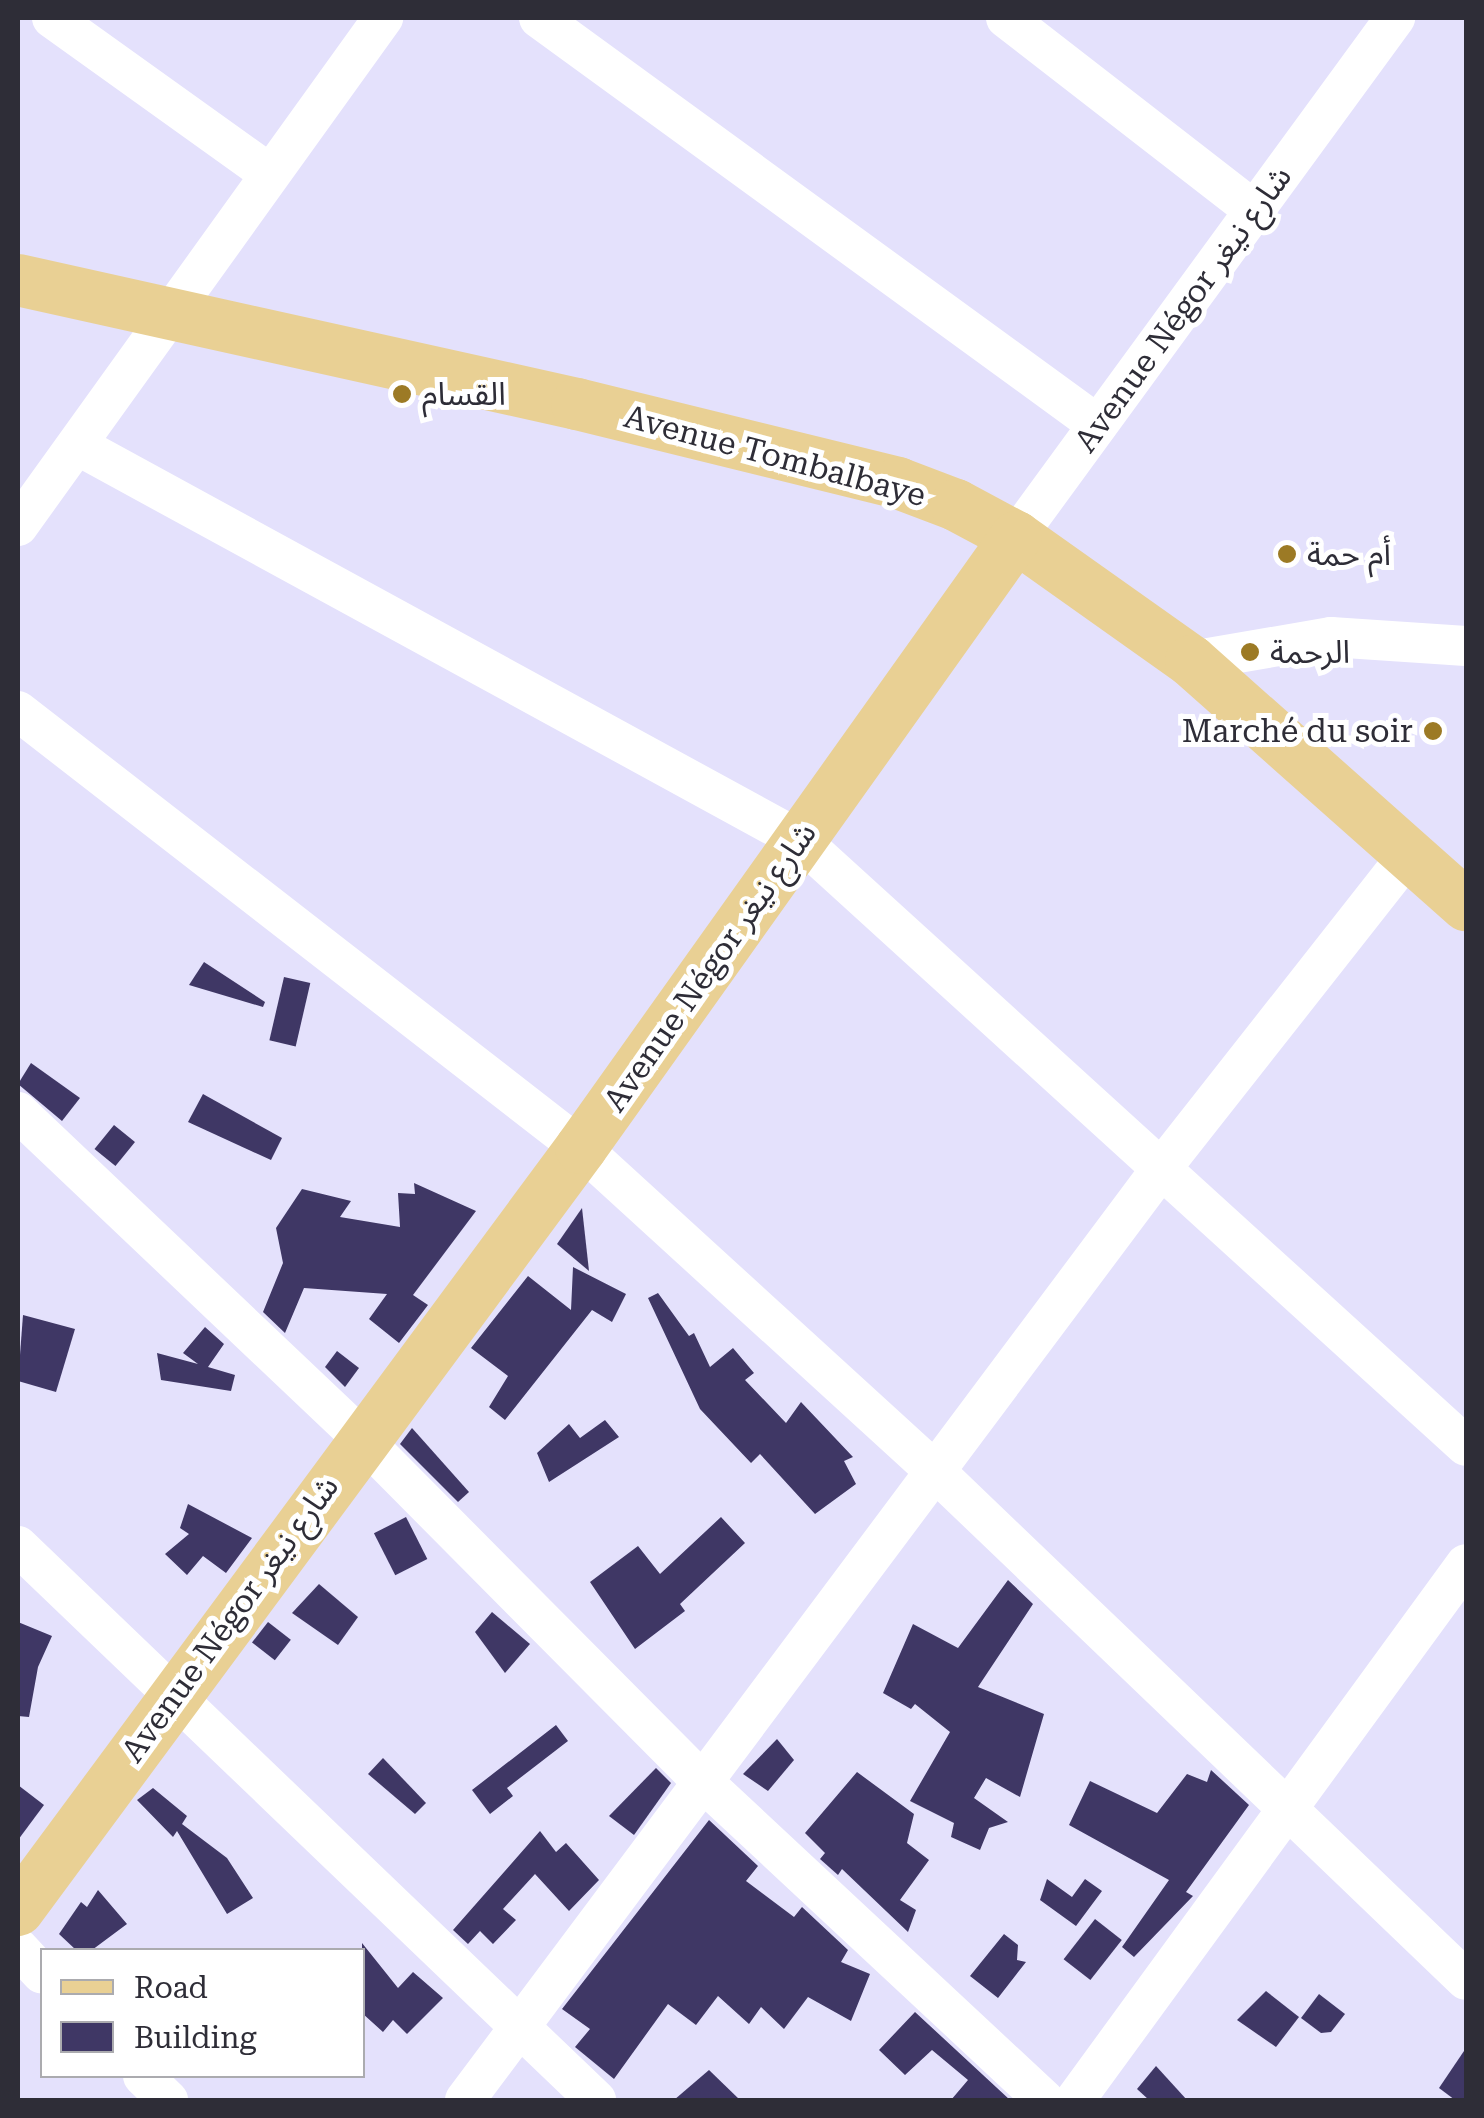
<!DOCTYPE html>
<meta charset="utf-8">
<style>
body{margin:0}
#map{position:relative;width:1484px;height:2118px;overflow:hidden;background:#e4e1fc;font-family:"Roboto Serif","Noto Sans Arabic",serif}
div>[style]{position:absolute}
.building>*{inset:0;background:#3f3765;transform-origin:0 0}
.minor>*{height:40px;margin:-20px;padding:0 20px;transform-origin:20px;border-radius:20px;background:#fff}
.major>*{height:52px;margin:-26px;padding:0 26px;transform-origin:26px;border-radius:26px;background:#e9d094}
.dots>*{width:28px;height:28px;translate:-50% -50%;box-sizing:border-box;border:5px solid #fff;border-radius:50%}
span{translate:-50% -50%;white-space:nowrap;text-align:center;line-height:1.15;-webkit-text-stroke:10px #fff;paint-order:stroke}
.street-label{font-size:32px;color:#2e2d37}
.poi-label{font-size:32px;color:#2e2d37}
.left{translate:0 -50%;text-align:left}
.right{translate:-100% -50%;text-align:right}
.frame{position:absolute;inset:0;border:20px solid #2e2d37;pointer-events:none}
.legend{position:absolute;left:40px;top:1948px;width:325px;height:130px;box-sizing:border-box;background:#fff;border:2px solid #ababaf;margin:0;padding:12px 18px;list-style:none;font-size:30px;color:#2e2d37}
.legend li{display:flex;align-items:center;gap:20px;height:50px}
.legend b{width:50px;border:2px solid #ababaf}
</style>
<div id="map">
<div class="building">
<div style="clip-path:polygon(204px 962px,265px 1002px,263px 1007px,189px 985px)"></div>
<div style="left:284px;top:977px;width:27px;height:65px;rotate:13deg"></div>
<div style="clip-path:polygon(31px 1063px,80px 1098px,62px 1121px,18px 1084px)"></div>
<div style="clip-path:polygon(203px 1094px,282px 1138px,271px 1160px,188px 1122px)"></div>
<div style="left:114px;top:1125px;width:27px;height:31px;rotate:39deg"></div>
<div style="clip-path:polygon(414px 1183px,476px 1211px,413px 1295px,428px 1305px,399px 1343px,369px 1319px,387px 1294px,304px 1288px,285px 1333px,263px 1312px,283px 1263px,276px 1228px,302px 1189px,351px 1201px,340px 1217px,400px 1227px,398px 1193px,415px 1194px)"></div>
<div style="clip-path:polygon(582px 1208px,589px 1271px,557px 1244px)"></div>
<div style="clip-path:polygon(573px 1267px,626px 1294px,612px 1322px,592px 1310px,505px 1420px,489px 1407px,508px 1376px,471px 1348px,528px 1276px,571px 1310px)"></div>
<div style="clip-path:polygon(658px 1293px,689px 1336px,694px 1333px,710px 1367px,733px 1348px,754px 1373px,745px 1380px,786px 1423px,801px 1402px,853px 1457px,844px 1461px,856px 1484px,815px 1514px,760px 1454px,751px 1463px,700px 1409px,648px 1298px)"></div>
<div style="clip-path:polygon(23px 1315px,75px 1329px,56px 1392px,18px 1381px)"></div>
<div style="clip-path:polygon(205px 1327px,224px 1344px,208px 1367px,235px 1375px,231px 1391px,161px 1380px,157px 1353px,198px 1364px,183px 1353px)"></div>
<div style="clip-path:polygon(337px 1351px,359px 1368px,345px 1387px,325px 1367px)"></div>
<div style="clip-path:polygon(605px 1420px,619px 1437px,549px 1482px,537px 1453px,569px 1424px,580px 1438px)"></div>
<div style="clip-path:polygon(412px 1428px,469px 1492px,458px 1502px,400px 1444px)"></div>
<div style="clip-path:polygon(188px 1504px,252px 1538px,226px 1573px,203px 1556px,187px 1575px,165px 1554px,189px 1534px,180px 1528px)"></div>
<div style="left:406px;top:1517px;width:47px;height:36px;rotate:63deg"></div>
<div style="clip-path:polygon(721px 1517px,745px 1543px,680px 1604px,685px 1611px,635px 1649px,590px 1582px,638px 1546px,660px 1574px)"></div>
<div style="clip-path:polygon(1008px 1580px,1033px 1604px,978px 1687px,1044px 1714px,1020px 1797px,986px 1778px,974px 1798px,1008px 1822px,989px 1828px,980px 1850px,951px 1837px,954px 1823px,910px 1801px,950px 1732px,915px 1704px,911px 1709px,883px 1693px,913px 1624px,958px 1648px)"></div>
<div style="clip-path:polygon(319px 1584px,358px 1617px,338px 1645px,292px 1613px)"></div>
<div style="clip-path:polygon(492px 1612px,530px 1644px,505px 1673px,475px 1632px)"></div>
<div style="clip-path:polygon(18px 1622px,52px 1636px,38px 1667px,29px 1717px,18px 1716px)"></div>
<div style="left:268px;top:1622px;width:29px;height:26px;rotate:38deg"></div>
<div style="clip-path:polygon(556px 1725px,568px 1741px,507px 1788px,513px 1796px,490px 1814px,472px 1790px)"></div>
<div style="clip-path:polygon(777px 1739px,794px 1760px,768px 1791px,743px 1774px)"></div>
<div style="clip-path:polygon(383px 1758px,426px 1803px,415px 1814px,368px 1774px)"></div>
<div style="clip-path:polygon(656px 1768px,671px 1783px,634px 1835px,609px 1816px)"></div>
<div style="clip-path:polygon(1211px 1770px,1249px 1805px,1186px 1892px,1193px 1896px,1134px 1957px,1122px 1947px,1169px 1880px,1069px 1825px,1090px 1781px,1157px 1813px,1187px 1774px,1207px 1782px)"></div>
<div style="clip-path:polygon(857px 1772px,914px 1814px,907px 1843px,929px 1860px,900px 1900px,916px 1910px,908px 1932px,842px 1869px,838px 1875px,820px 1859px,825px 1853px,805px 1833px)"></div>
<div style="clip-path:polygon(18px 1785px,44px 1805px,18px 1840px)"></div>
<div style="clip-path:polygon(153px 1788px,187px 1816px,182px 1824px,227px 1858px,253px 1898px,227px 1914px,177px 1831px,173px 1837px,137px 1800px)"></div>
<div style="clip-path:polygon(709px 1820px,758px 1866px,746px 1881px,794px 1917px,802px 1907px,848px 1950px,841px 1962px,870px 1974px,851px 2021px,808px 1997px,784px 2029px,761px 2007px,749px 2024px,718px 1996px,696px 2025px,668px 2004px,614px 2079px,575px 2047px,590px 2029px,562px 2009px)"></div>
<div style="clip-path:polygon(540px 1831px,556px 1852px,566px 1843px,599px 1880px,569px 1911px,535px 1874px,503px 1909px,516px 1920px,493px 1944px,480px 1931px,468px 1944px,453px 1930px)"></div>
<div style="clip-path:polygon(1047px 1879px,1072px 1897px,1085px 1879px,1102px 1891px,1076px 1926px,1040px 1900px)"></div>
<div style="clip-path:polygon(98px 1890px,127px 1924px,92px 1950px,76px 1950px,59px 1934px,81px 1902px,87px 1907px)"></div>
<div style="left:1095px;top:1919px;width:34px;height:51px;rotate:38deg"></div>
<div style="clip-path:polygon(1004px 1934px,1018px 1945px,1017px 1960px,1026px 1962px,998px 1998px,970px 1976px)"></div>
<div style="clip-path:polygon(362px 1943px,398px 1988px,413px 1972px,443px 1998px,407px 2034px,393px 2020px,383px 2032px,362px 2013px)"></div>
<div style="clip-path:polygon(1266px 1991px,1299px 2017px,1276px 2047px,1237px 2020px)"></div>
<div style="clip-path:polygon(1319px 1994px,1345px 2014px,1331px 2032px,1321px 2033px,1301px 2018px)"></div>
<div style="clip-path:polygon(915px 2012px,1010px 2100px,951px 2100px,968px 2080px,932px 2050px,905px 2075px,879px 2050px)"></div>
<div style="clip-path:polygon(1466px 2048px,1466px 2100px,1455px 2100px,1439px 2088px)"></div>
<div style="clip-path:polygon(1156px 2066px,1187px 2100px,1149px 2100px,1137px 2089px)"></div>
<div style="clip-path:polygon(709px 2070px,740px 2100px,674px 2100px)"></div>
</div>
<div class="minor">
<div style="left:52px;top:18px;width:268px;rotate:35.6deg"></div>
<div style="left:539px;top:18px;width:691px;rotate:36.06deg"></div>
<div style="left:1006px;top:18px;width:315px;rotate:37.8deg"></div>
<div style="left:77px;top:445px;width:824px;rotate:28.65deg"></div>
<div style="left:800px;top:840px;width:900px;rotate:42.3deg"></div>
<div style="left:18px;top:526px;width:626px;rotate:-54.3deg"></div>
<div style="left:1016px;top:537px;width:643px;rotate:-53.86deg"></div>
<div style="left:1191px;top:661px;width:142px;rotate:-9.7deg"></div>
<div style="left:1331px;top:637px;width:135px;rotate:3.8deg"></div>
<div style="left:18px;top:711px;width:713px;rotate:37.82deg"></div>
<div style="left:581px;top:1148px;width:483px;rotate:42.4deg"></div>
<div style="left:938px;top:1474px;width:731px;rotate:43.78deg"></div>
<div style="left:18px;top:1112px;width:473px;rotate:43.5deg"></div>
<div style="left:361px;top:1438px;width:481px;rotate:45.2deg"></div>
<div style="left:700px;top:1779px;width:471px;rotate:43deg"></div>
<div style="left:18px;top:1546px;width:801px;rotate:43.79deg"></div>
<div style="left:18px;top:1948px;width:35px;rotate:47deg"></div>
<div style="left:143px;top:2076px;width:35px;rotate:44deg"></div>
<div style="left:465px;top:2100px;width:1162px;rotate:-53.22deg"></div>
<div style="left:1161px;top:1169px;width:405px;rotate:-51.8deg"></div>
<div style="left:1075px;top:2100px;width:663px;rotate:-53.89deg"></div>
</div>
<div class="major">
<div style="left:18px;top:280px;width:573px;rotate:12.51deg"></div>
<div style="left:577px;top:404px;width:331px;rotate:13.8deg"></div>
<div style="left:898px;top:483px;width:62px;rotate:20.8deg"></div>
<div style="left:956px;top:505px;width:68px;rotate:28.1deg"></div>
<div style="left:1016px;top:537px;width:214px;rotate:35.3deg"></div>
<div style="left:1191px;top:661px;width:368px;rotate:41.6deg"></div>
<div style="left:18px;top:1910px;width:947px;rotate:-53.54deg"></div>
<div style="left:581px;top:1148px;width:750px;rotate:-54.55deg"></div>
</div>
<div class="dots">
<div style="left:402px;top:394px;background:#9c7a25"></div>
<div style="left:1287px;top:554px;background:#9c7a25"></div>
<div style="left:1250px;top:652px;background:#9c7a25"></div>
<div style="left:1433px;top:731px;background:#9c7a25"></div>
</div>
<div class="street-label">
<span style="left:1183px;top:309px;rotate:-54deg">Avenue Négor شارع نيغر</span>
<span style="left:775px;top:456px;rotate:15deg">Avenue Tombalbaye</span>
<span style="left:710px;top:967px;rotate:-55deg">Avenue Négor شارع نيغر</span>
<span style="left:230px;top:1619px;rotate:-54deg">Avenue Négor شارع نيغر</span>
</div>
<div class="poi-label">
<span class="left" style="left:422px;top:394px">القسام</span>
<span class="left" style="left:1307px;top:554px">أم حمة</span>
<span class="left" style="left:1270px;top:652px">الرحمة</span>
<span class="right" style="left:1413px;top:731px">Marché du soir</span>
</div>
<div class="frame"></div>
<ul class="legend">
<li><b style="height:12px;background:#e9d094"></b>Road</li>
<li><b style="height:28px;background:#3f3765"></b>Building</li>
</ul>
</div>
